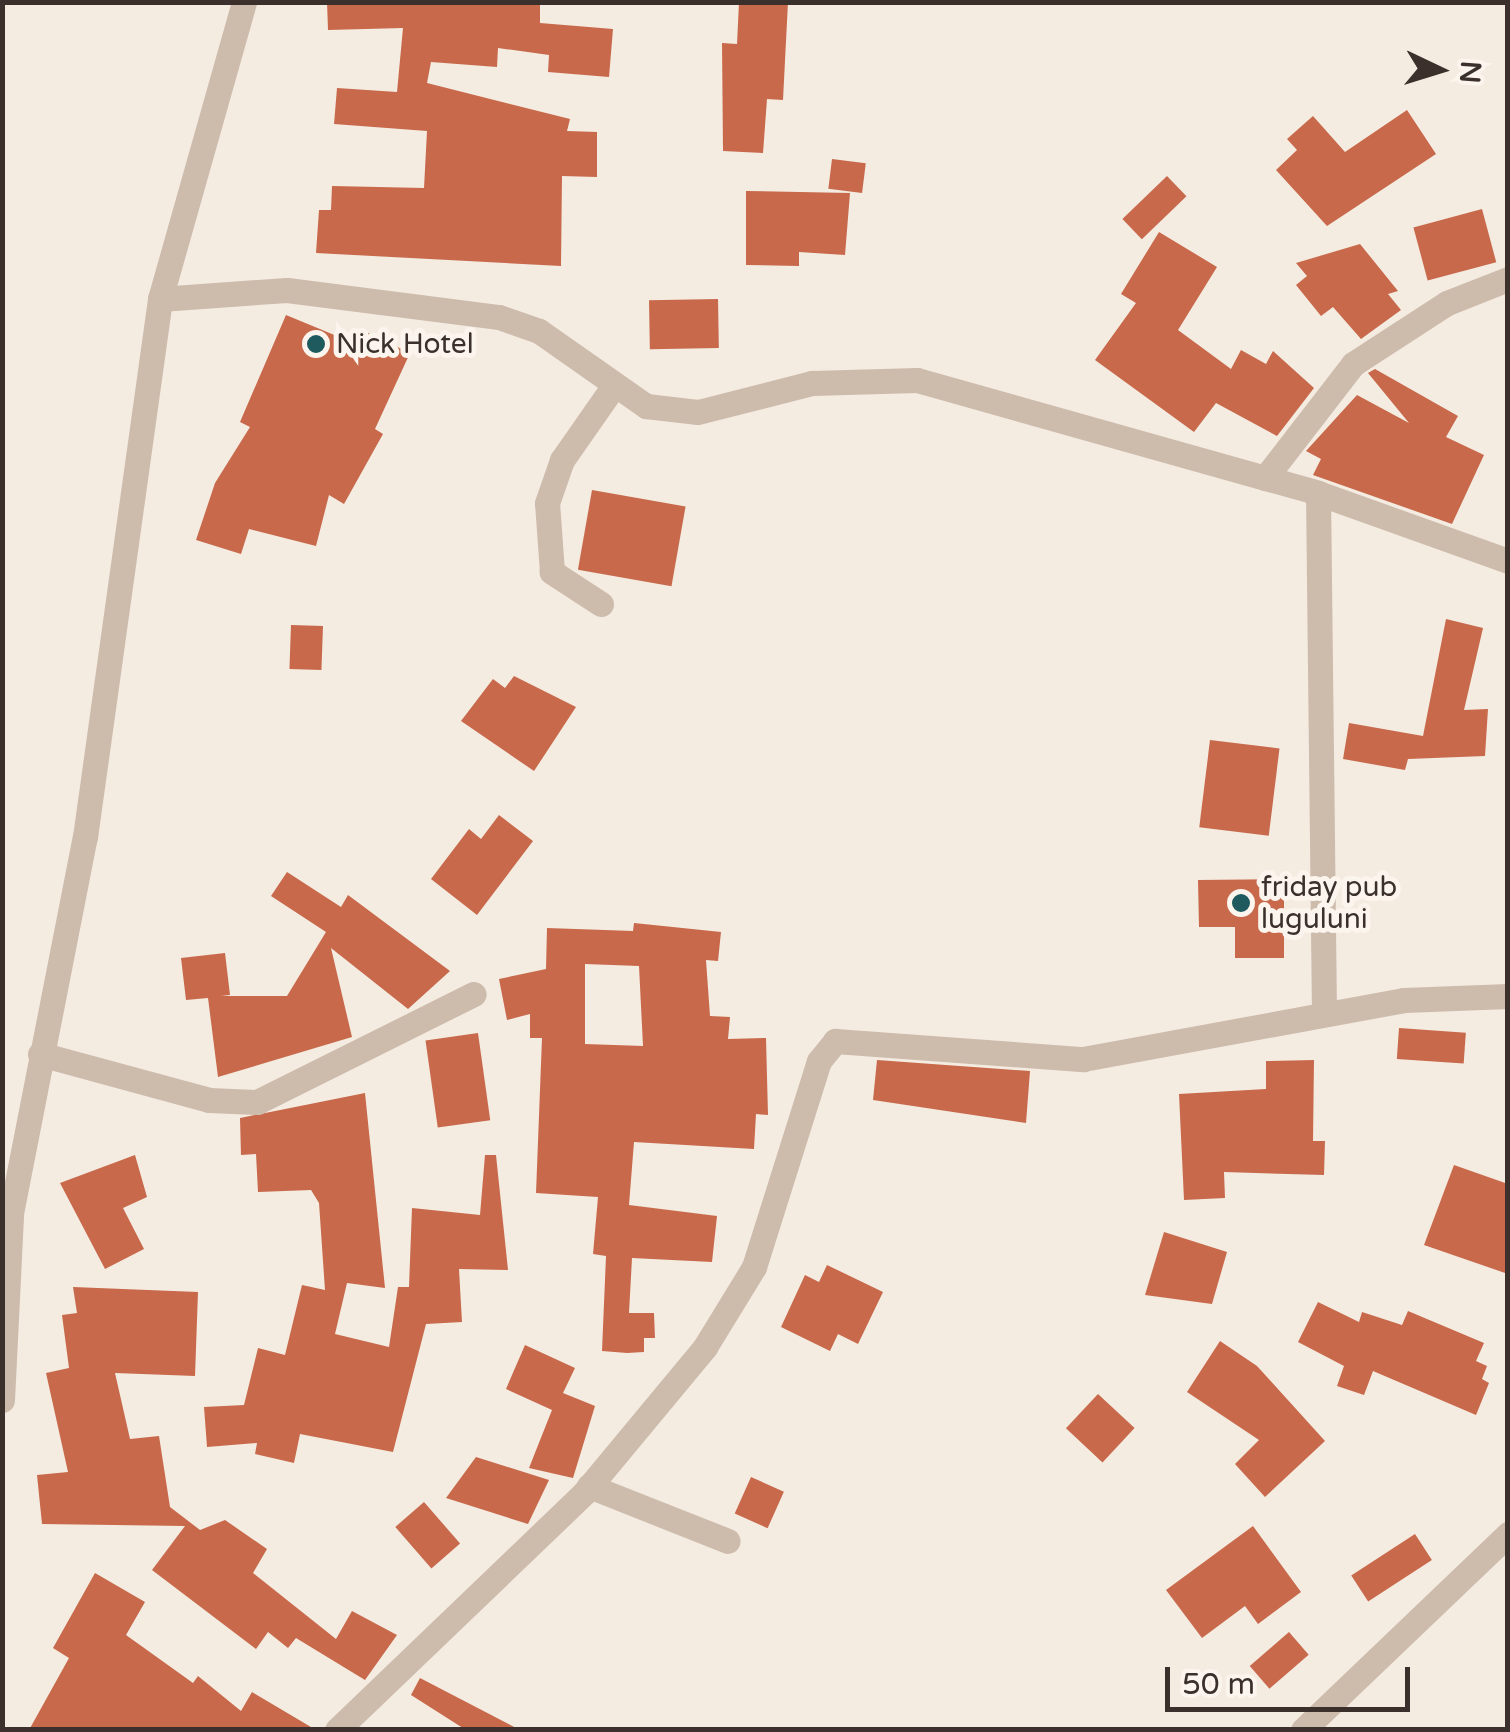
<!DOCTYPE html>
<style>
body{margin:0}
#map{position:relative;width:1510px;height:1732px;overflow:hidden;background:#f4ebe1;font-family:"Varela Round",sans-serif}
div>[style]{position:absolute}
.building>*{inset:0;background:#c8694b;transform-origin:0 0}
.minor>*{height:25px;margin:-12.5px;padding:0 12.5px;transform-origin:12.5px;border-radius:12.5px;background:#cdbbac}
.dots>*{width:28px;height:28px;translate:-50% -50%;box-sizing:border-box;border:5px solid #fbf5ee;border-radius:50%}
span{translate:-50% -50%;white-space:nowrap;text-align:center;line-height:1.15;-webkit-text-stroke:10px #fbf5ee;paint-order:stroke}
.poi-label{font-size:28px;color:#3b302b}
.left{translate:0 -50%;text-align:left}
.frame{position:absolute;inset:0;border:5px solid #3b302b;pointer-events:none}
.north{position:absolute;left:1390px;top:20px;width:100px;height:100px;-webkit-text-stroke:8px #fbf5ee;paint-order:stroke;rotate:94deg;font-size:28px;font-weight:700;line-height:40px;text-align:center;color:#3b302b}
.north::after{content:'';display:block;margin:auto;width:35px;height:45px;background:#3b302b;clip-path:polygon(50% 0,100% 100%,50% 72%,0 100%)}
.scale{position:absolute;left:1165px;top:1667px;width:245px;height:45px;box-sizing:border-box;border:5px solid #3b302b;border-top:0;padding-left:12px;font-size:30px;line-height:35px;white-space:nowrap;color:#3b302b;-webkit-text-stroke:8px #fbf5ee;paint-order:stroke}
</style>
<div id="map">
<div class="building">
<div style="clip-path:polygon(327px 2px,540px 2px,540px 23px,613px 29px,609px 77px,548px 72px,549px 55px,498px 48px,497px 67px,431px 62px,427px 83px,570px 119px,567px 131px,597px 132px,597px 177px,562px 176px,561px 266px,316px 253px,319px 210px,331px 210px,332px 186px,424px 188px,427px 131px,334px 124px,337px 88px,397px 92px,403px 28px,328px 30px)"></div>
<div style="clip-path:polygon(739px 2px,788px 2px,783px 100px,767px 99px,763px 153px,723px 151px,722px 43px,737px 44px)"></div>
<div style="clip-path:polygon(1407px 110px,1436px 154px,1327px 226px,1276px 170px,1297px 150px,1287px 139px,1313px 116px,1345px 152px)"></div>
<div style="left:832px;top:159px;width:34px;height:30px;rotate:7deg"></div>
<div style="left:1167px;top:176px;width:28px;height:62px;rotate:46deg"></div>
<div style="clip-path:polygon(746px 191px,850px 193px,845px 255px,799px 252px,799px 266px,746px 265px)"></div>
<div style="left:1482px;top:209px;width:55px;height:71px;rotate:75deg"></div>
<div style="clip-path:polygon(1159px 232px,1217px 267px,1178px 330px,1231px 369px,1241px 350px,1266px 364px,1273px 351px,1314px 388px,1277px 436px,1216px 403px,1194px 432px,1095px 360px,1136px 303px,1121px 294px)"></div>
<div style="clip-path:polygon(1360px 244px,1398px 291px,1388px 294px,1401px 310px,1361px 339px,1333px 307px,1321px 316px,1296px 285px,1307px 276px,1296px 263px)"></div>
<div style="left:718px;top:299px;width:49px;height:69px;rotate:89deg"></div>
<div style="clip-path:polygon(286px 315px,361px 346px,368px 333px,410px 353px,375px 429px,383px 434px,344px 504px,329px 495px,316px 546px,249px 529px,241px 554px,196px 540px,215px 483px,250px 427px,240px 422px)"></div>
<div style="clip-path:polygon(1375px 369px,1458px 416px,1446px 437px,1484px 455px,1452px 524px,1313px 475px,1321px 459px,1306px 451px,1357px 395px,1409px 423px,1368px 373px)"></div>
<div style="left:592px;top:490px;width:95px;height:81px;rotate:10deg"></div>
<div style="clip-path:polygon(1446px 619px,1483px 628px,1464px 710px,1488px 709px,1485px 756px,1408px 759px,1405px 770px,1343px 759px,1349px 723px,1423px 736px)"></div>
<div style="left:291px;top:625px;width:32px;height:44px;rotate:2deg"></div>
<div style="clip-path:polygon(514px 676px,576px 707px,534px 771px,461px 721px,493px 679px,505px 688px)"></div>
<div style="left:1210px;top:740px;width:70px;height:88px;rotate:7deg"></div>
<div style="clip-path:polygon(499px 815px,533px 841px,477px 915px,431px 879px,469px 829px,481px 839px)"></div>
<div style="clip-path:polygon(287px 872px,341px 907px,348px 895px,450px 971px,408px 1009px,331px 948px,352px 1037px,218px 1077px,208px 998px,186px 1000px,181px 958px,225px 953px,230px 995px,221px 996px,287px 996px,326px 932px,271px 896px)"></div>
<div style="clip-path:polygon(1284px 879px,1284px 958px,1235px 958px,1235px 927px,1199px 927px,1198px 880px)"></div>
<div style="clip-path:polygon(evenodd,634px 923px,721px 932px,718px 961px,706px 960px,710px 1016px,730px 1017px,728px 1039px,766px 1038px,768px 1115px,756px 1114px,754px 1149px,634px 1142px,629px 1205px,717px 1216px,712px 1262px,632px 1258px,629px 1313px,654px 1313px,655px 1338px,644px 1338px,644px 1352px,627px 1353px,602px 1351px,606px 1256px,593px 1254px,598px 1197px,536px 1193px,542px 1038px,530px 1038px,530px 1014px,507px 1020px,499px 979px,546px 969px,547px 928px,633px 931px,634px 923px,585px 964px,639px 966px,643px 1046px,585px 1044px,585px 964px)"></div>
<div style="left:1399px;top:1028px;width:67px;height:31px;rotate:4deg"></div>
<div style="left:478px;top:1033px;width:88px;height:53px;rotate:82deg"></div>
<div style="clip-path:polygon(877px 1060px,1030px 1071px,1026px 1123px,873px 1100px)"></div>
<div style="clip-path:polygon(1314px 1060px,1313px 1141px,1325px 1141px,1324px 1175px,1224px 1172px,1225px 1198px,1184px 1200px,1179px 1094px,1266px 1089px,1266px 1061px)"></div>
<div style="clip-path:polygon(365px 1093px,385px 1288px,347px 1283px,335px 1334px,389px 1347px,398px 1287px,409px 1287px,412px 1208px,480px 1215px,485px 1155px,496px 1155px,508px 1270px,459px 1269px,462px 1322px,426px 1324px,393px 1452px,300px 1434px,294px 1463px,255px 1454px,257px 1443px,207px 1447px,204px 1407px,244px 1405px,258px 1348px,285px 1355px,302px 1285px,325px 1290px,319px 1203px,311px 1190px,258px 1192px,256px 1154px,241px 1155px,240px 1118px)"></div>
<div style="clip-path:polygon(135px 1155px,147px 1197px,123px 1208px,144px 1249px,105px 1269px,60px 1183px)"></div>
<div style="clip-path:polygon(1454px 1165px,1508px 1184px,1508px 1274px,1424px 1245px)"></div>
<div style="clip-path:polygon(1164px 1232px,1227px 1252px,1212px 1304px,1145px 1295px)"></div>
<div style="clip-path:polygon(827px 1265px,883px 1292px,858px 1344px,838px 1334px,830px 1351px,781px 1327px,805px 1275px,819px 1282px)"></div>
<div style="clip-path:polygon(73px 1287px,198px 1292px,195px 1376px,115px 1373px,130px 1439px,159px 1436px,170px 1507px,200px 1530px,225px 1520px,267px 1549px,253px 1573px,336px 1639px,352px 1611px,397px 1635px,365px 1680px,296px 1638px,288px 1648px,268px 1632px,256px 1649px,152px 1570px,185px 1526px,42px 1524px,37px 1475px,68px 1472px,46px 1373px,69px 1368px,62px 1315px,77px 1313px)"></div>
<div style="clip-path:polygon(1318px 1302px,1359px 1322px,1362px 1312px,1402px 1325px,1408px 1311px,1484px 1343px,1476px 1361px,1487px 1366px,1482px 1379px,1489px 1383px,1476px 1415px,1373px 1371px,1364px 1395px,1337px 1386px,1344px 1366px,1298px 1342px)"></div>
<div style="clip-path:polygon(1220px 1341px,1257px 1366px,1325px 1441px,1265px 1497px,1235px 1464px,1259px 1440px,1187px 1392px)"></div>
<div style="clip-path:polygon(525px 1345px,575px 1368px,563px 1393px,595px 1406px,573px 1478px,529px 1468px,552px 1410px,506px 1389px)"></div>
<div style="left:1098px;top:1394px;width:50px;height:47px;rotate:43deg"></div>
<div style="clip-path:polygon(476px 1457px,549px 1480px,528px 1524px,446px 1498px)"></div>
<div style="left:751px;top:1477px;width:36px;height:40px;rotate:24deg"></div>
<div style="left:424px;top:1502px;width:55px;height:38px;rotate:49deg"></div>
<div style="clip-path:polygon(1253px 1526px,1301px 1592px,1258px 1624px,1245px 1606px,1202px 1638px,1166px 1590px)"></div>
<div style="left:1415px;top:1534px;width:31px;height:76px;rotate:57deg"></div>
<div style="clip-path:polygon(95px 1573px,145px 1602px,126px 1635px,193px 1683px,198px 1676px,241px 1711px,252px 1692px,316px 1730px,29px 1730px,69px 1658px,53px 1648px)"></div>
<div style="left:1289px;top:1632px;width:30px;height:52px;rotate:49deg"></div>
<div style="clip-path:polygon(420px 1678px,520px 1730px,466px 1730px,411px 1695px)"></div>
</div>
<div class="minor">
<div style="left:160px;top:299px;width:127px;rotate:-4.1deg"></div>
<div style="left:287px;top:290px;width:214px;rotate:7.3deg"></div>
<div style="left:499px;top:317px;width:42px;rotate:19.3deg"></div>
<div style="left:539px;top:331px;width:131px;rotate:35deg"></div>
<div style="left:646px;top:406px;width:52px;rotate:6.6deg"></div>
<div style="left:698px;top:412px;width:118px;rotate:-14.3deg"></div>
<div style="left:812px;top:383px;width:105px;rotate:-1.6deg"></div>
<div style="left:917px;top:380px;width:417px;rotate:15.7deg"></div>
<div style="left:1318px;top:493px;width:202px;rotate:19.7deg"></div>
<div style="left:1265px;top:478px;width:144px;rotate:-52.3deg"></div>
<div style="left:1353px;top:364px;width:112px;rotate:-33deg"></div>
<div style="left:1447px;top:303px;width:66px;rotate:-21.5deg"></div>
<div style="left:1318px;top:493px;width:521px;rotate:89.34deg"></div>
<div style="left:601px;top:604px;width:59px;rotate:-146.9deg"></div>
<div style="left:552px;top:572px;width:69px;rotate:-94.1deg"></div>
<div style="left:547px;top:503px;width:46px;rotate:-70.8deg"></div>
<div style="left:562px;top:460px;width:89px;rotate:-55.1deg"></div>
<div style="left:40px;top:1054px;width:175px;rotate:15.2deg"></div>
<div style="left:209px;top:1100px;width:48px;rotate:2.4deg"></div>
<div style="left:257px;top:1102px;width:242px;rotate:-26.5deg"></div>
<div style="left:2px;top:1400px;width:187px;rotate:-87.2deg"></div>
<div style="left:11px;top:1213px;width:383px;rotate:-78.9deg"></div>
<div style="left:85px;top:837px;width:543px;rotate:-82.06deg"></div>
<div style="left:160px;top:299px;width:309px;rotate:-74.2deg"></div>
<div style="left:589px;top:1486px;width:149px;rotate:21.6deg"></div>
<div style="left:337px;top:1730px;width:342px;rotate:-43.8deg"></div>
<div style="left:584px;top:1493px;width:190px;rotate:-50.3deg"></div>
<div style="left:705px;top:1347px;width:94px;rotate:-58.5deg"></div>
<div style="left:754px;top:1267px;width:216px;rotate:-72.5deg"></div>
<div style="left:819px;top:1061px;width:26px;rotate:-51deg"></div>
<div style="left:835px;top:1041px;width:249px;rotate:4.2deg"></div>
<div style="left:1083px;top:1059px;width:326px;rotate:-10.4deg"></div>
<div style="left:1404px;top:1000px;width:104px;rotate:-2.2deg"></div>
<div style="left:1303px;top:1730px;width:284px;rotate:-43.7deg"></div>
</div>
<div class="dots">
<div style="left:316px;top:344px;background:#1f5a5e"></div>
<div style="left:1241px;top:903px;background:#1f5a5e"></div>
</div>
<div class="poi-label">
<span class="left" style="left:336px;top:344px">Nick Hotel</span>
<span class="left" style="left:1261px;top:903px">friday pub<br>luguluni</span>
</div>
<div class="frame"></div>
<div class="north">N</div>
<div class="scale">50 m</div>
</div>
